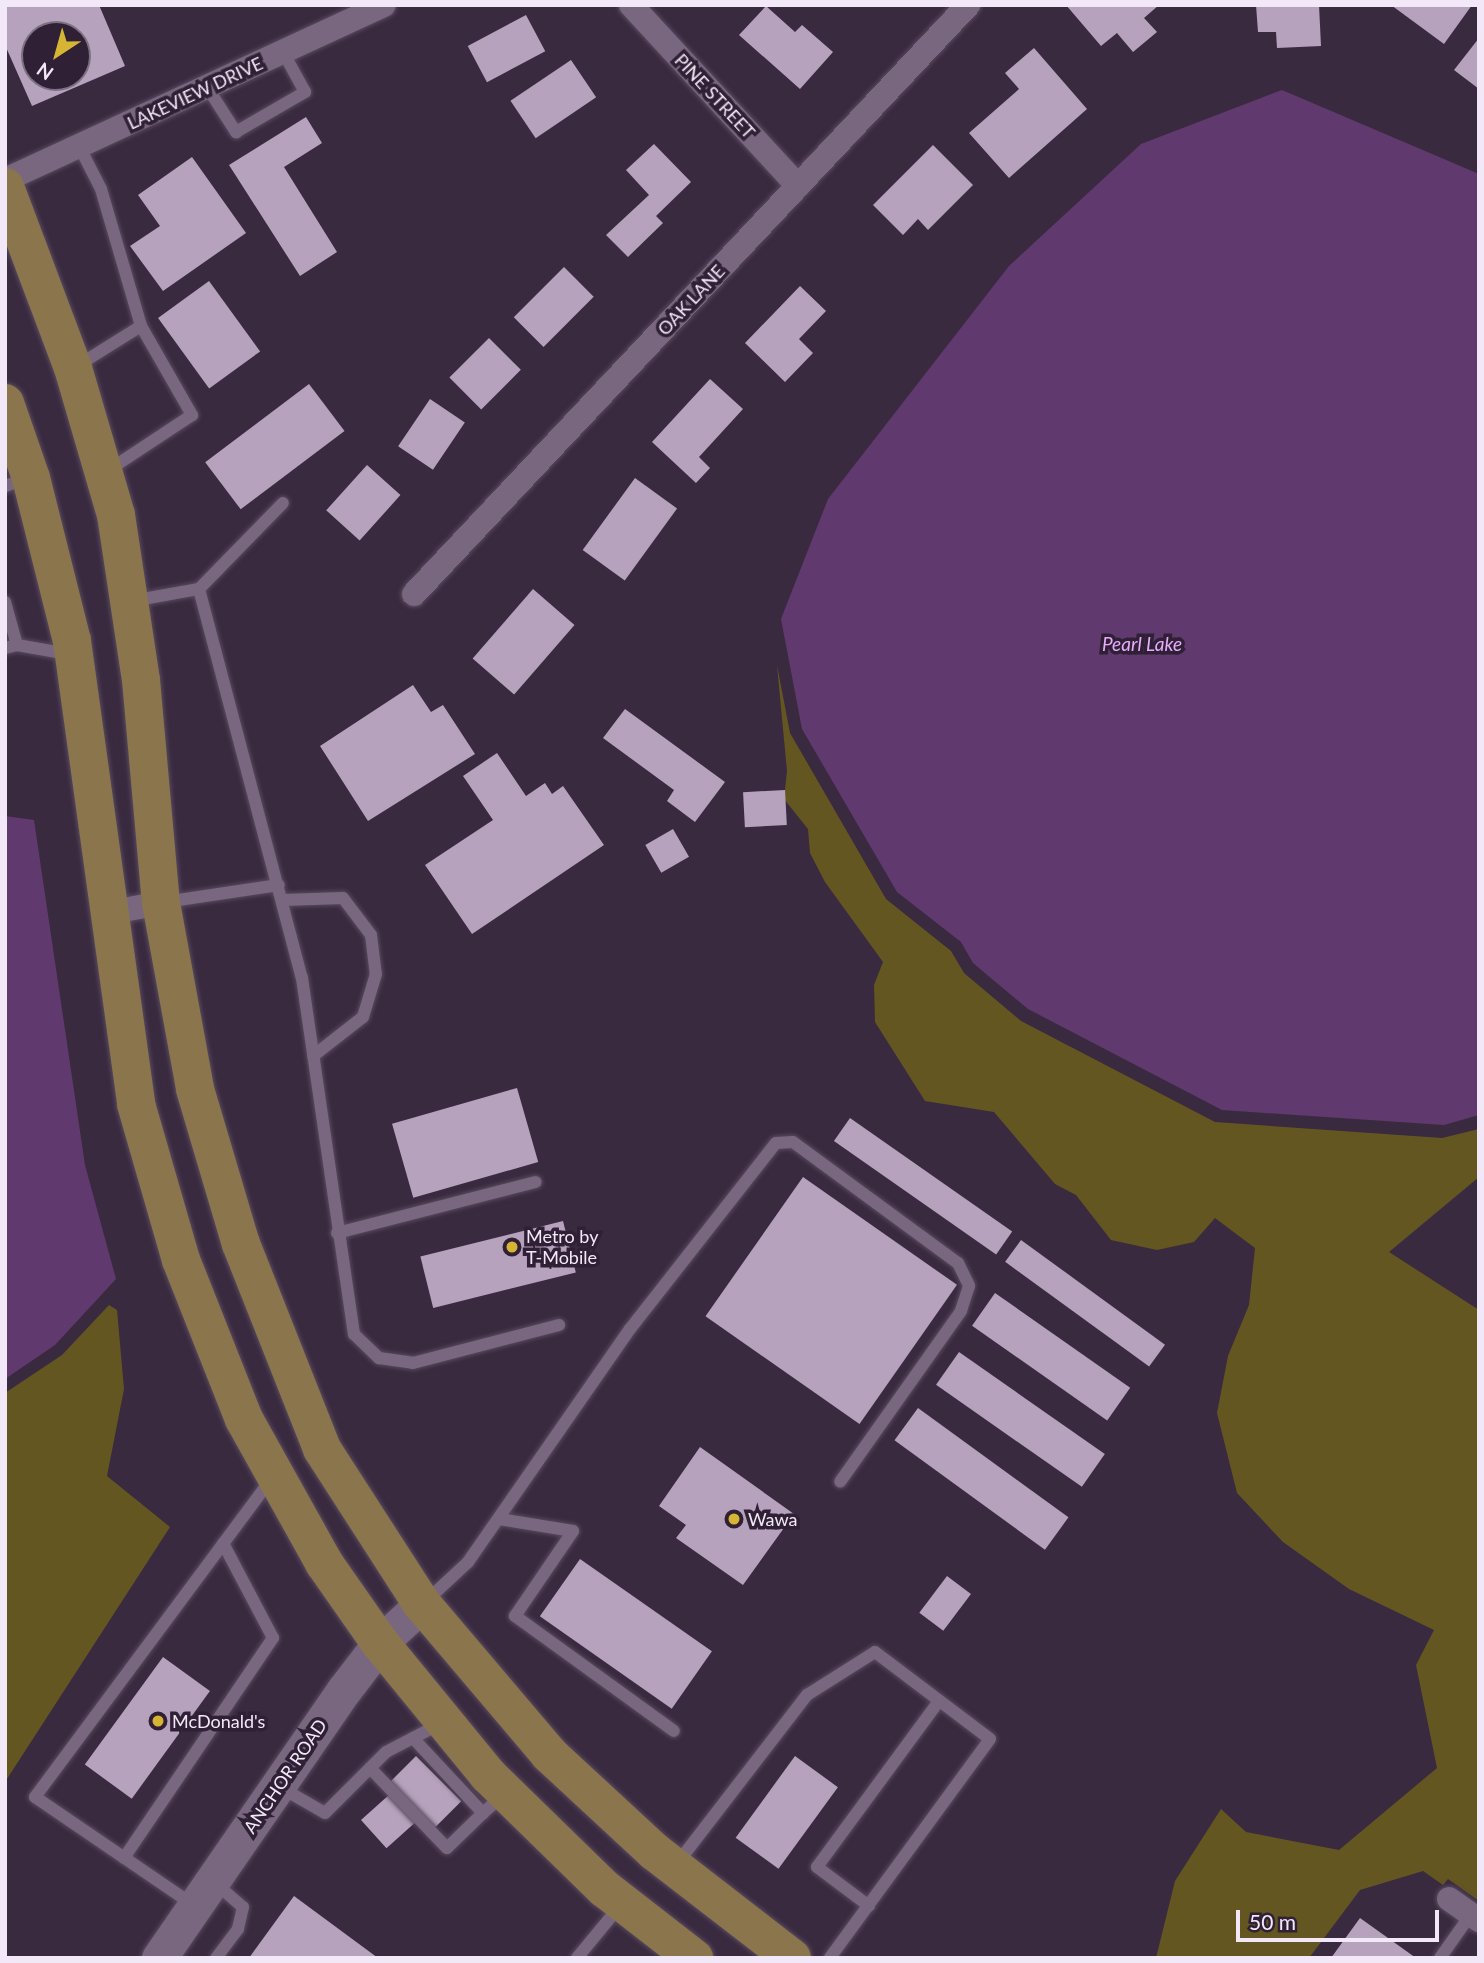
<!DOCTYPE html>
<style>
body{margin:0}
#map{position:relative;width:1484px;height:1963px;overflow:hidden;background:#3a2a40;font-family:Lato,sans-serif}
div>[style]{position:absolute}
.green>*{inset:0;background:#645621}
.water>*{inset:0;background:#60396e}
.building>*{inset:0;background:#b6a2bd;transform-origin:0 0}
.roads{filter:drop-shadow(0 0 2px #584a5d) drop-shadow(0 0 2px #584a5d)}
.lane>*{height:12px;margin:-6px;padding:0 6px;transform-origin:6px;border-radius:6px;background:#796780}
.street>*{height:24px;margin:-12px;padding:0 12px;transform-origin:12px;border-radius:12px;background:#796780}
.secondary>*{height:35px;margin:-17.5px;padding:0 17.5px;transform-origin:17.5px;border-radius:17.5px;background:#796780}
.primary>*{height:38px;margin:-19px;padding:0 19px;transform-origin:19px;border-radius:19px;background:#8a754c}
.dots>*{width:19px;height:19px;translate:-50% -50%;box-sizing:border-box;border:4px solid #302036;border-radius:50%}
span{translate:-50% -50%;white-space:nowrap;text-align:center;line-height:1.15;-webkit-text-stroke:7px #302036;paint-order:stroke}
.street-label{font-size:18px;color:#f3e8f7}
.poi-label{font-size:18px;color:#f3e8f7}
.left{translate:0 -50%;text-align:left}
.water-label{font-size:19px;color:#e7acfc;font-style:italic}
.frame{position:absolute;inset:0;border:7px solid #f3e8f7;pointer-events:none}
.north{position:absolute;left:21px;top:21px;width:70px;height:70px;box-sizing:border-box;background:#302036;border:2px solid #7e7083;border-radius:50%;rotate:216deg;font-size:19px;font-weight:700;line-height:28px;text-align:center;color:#f3e8f7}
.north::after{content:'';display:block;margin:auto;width:24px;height:32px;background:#d6b534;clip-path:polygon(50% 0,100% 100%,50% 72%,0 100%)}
.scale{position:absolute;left:1236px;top:1910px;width:203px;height:32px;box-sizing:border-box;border:4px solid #f3e8f7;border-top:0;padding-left:9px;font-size:21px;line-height:24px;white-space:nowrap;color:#f3e8f7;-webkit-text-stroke:5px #302036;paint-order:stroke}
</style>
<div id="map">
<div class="green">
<div style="clip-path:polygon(777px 665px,790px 733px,886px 899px,951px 951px,964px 973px,1021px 1021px,1215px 1122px,1442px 1138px,1479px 1129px,1479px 1177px,1389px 1252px,1479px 1310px,1479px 1901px,1448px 1879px,1443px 1885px,1423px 1871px,1360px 1890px,1309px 1958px,1156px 1958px,1175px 1881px,1221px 1809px,1246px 1832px,1339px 1850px,1437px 1768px,1416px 1665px,1434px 1630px,1349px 1589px,1283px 1542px,1237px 1493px,1217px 1413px,1228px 1356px,1249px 1305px,1255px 1248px,1215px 1218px,1194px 1242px,1157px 1250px,1111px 1240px,1076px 1195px,1055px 1184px,994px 1112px,925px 1101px,875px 1022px,874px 985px,883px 962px,825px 882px,810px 853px,808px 829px,784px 799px,787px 771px)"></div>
<div style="clip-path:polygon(109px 1305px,117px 1310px,124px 1389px,107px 1476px,170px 1527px,5px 1782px,5px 1393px,62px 1355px)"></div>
</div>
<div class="water">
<div style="clip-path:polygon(1282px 90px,1479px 174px,1479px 1115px,1444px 1125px,1222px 1110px,1028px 1009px,973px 963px,961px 942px,897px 892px,802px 729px,781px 619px,828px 499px,1009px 266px,1141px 144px)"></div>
<div style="clip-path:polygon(5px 816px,34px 820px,85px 1165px,116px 1279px,55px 1345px,5px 1379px)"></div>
</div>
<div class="building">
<div style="clip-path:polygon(evenodd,5px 5px,99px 5px,125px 66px,32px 106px,5px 45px,5px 5px,35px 35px,77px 35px,77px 77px,35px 77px,35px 35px)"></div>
<div style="clip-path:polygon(1066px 5px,1159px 5px,1144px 18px,1157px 32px,1133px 52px,1117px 33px,1101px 46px)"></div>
<div style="clip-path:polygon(1256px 5px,1319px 5px,1321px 46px,1277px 48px,1276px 32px,1258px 32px)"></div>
<div style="clip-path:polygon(1391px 5px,1472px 5px,1444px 44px)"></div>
<div style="clip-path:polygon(766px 6px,795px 32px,802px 25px,833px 52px,800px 89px,739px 35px)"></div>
<div style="left:526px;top:15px;width:41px;height:66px;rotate:62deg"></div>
<div style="clip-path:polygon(1479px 38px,1479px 89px,1454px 70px)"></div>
<div style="clip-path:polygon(1034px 48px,1087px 109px,1009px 178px,969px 133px,1019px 89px,1005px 73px)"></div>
<div style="left:571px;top:60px;width:45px;height:73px;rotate:56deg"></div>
<div style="clip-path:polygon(306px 117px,322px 143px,284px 167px,337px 252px,300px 276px,229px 165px)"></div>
<div style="clip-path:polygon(654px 144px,691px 182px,656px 216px,663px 223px,628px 257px,606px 235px,649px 195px,626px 170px)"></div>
<div style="clip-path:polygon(933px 145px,973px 185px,928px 230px,918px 219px,903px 235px,873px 205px)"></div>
<div style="clip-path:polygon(192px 157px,246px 233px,163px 291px,130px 246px,160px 226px,138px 195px)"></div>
<div style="left:564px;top:267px;width:42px;height:71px;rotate:45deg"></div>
<div style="left:209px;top:281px;width:87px;height:63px;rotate:54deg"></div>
<div style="clip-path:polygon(800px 286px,826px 311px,799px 339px,813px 353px,785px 382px,745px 343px)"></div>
<div style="left:489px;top:338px;width:45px;height:56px;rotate:45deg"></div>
<div style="clip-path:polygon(710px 379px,743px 409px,699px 457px,710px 468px,696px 483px,652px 442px)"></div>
<div style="left:309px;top:384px;width:59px;height:130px;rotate:53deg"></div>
<div style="left:430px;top:399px;width:42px;height:57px;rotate:34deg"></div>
<div style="left:367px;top:465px;width:45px;height:61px;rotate:42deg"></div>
<div style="left:635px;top:478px;width:52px;height:89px;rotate:36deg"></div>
<div style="left:533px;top:589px;width:55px;height:92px;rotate:41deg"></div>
<div style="clip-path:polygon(413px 685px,431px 712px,443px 705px,475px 754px,368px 821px,320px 746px)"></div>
<div style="clip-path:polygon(625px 709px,725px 782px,695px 822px,667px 801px,674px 790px,603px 738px)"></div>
<div style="clip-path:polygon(497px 753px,526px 796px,545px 783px,552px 794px,563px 786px,604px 845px,472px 934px,425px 865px,493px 820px,463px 776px)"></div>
<div style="left:785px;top:790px;width:35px;height:42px;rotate:87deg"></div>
<div style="left:673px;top:829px;width:32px;height:32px;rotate:60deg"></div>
<div style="left:517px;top:1088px;width:77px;height:130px;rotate:74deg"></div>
<div style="left:850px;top:1118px;width:198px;height:28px;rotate:35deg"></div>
<div style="left:803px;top:1177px;width:188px;height:170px;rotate:35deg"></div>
<div style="left:563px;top:1221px;width:53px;height:147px;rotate:76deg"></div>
<div style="left:1021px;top:1240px;width:178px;height:27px;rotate:36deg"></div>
<div style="left:995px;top:1293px;width:165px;height:40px;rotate:35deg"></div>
<div style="left:959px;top:1352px;width:178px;height:40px;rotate:35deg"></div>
<div style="left:918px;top:1408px;width:186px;height:40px;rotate:36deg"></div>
<div style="clip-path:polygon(700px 1447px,794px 1514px,743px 1585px,676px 1538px,686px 1525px,659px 1506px)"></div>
<div style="left:580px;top:1559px;width:161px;height:70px;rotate:35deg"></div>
<div style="left:947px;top:1576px;width:30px;height:46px;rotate:37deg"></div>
<div style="left:163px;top:1657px;width:58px;height:133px;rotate:36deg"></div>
<div style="left:416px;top:1756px;width:64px;height:41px;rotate:45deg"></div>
<div style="left:795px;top:1756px;width:53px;height:101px;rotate:36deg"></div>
<div style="left:390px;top:1794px;width:38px;height:39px;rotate:48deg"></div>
<div style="clip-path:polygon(294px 1896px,378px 1958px,249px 1958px)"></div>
<div style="clip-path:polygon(1360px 1918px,1416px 1958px,1331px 1958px)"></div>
</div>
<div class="roads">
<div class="lane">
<div style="left:207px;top:87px;width:54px;rotate:57.2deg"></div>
<div style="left:236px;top:132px;width:80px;rotate:-30.1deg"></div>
<div style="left:305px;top:92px;width:46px;rotate:-118.8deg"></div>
<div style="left:79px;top:146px;width:48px;rotate:62.9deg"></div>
<div style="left:101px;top:189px;width:143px;rotate:73.7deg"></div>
<div style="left:77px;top:366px;width:75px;rotate:-32deg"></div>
<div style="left:141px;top:326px;width:103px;rotate:60.2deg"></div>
<div style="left:192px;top:415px;width:102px;rotate:146.6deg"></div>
<div style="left:5px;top:486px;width:23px;rotate:-18deg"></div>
<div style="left:199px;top:589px;width:402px;rotate:75.2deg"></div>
<div style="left:302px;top:978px;width:360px;rotate:81.7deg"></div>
<div style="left:354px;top:1334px;width:35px;rotate:44deg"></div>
<div style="left:379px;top:1358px;width:34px;rotate:8deg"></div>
<div style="left:413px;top:1363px;width:151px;rotate:-14.6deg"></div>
<div style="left:132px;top:601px;width:68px;rotate:-10.2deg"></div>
<div style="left:199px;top:589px;width:120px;rotate:-45.7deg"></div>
<div style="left:5px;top:602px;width:45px;rotate:74.4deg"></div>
<div style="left:17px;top:645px;width:12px;rotate:166deg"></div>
<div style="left:17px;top:645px;width:52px;rotate:10deg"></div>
<div style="left:283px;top:900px;width:60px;rotate:-1.9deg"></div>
<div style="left:343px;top:898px;width:46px;rotate:52.9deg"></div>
<div style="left:371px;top:935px;width:39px;rotate:83deg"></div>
<div style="left:376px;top:974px;width:45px;rotate:106.8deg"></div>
<div style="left:363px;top:1017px;width:63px;rotate:142deg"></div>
<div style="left:165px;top:902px;width:115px;rotate:-8.5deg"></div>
<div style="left:337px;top:1233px;width:205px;rotate:-14.4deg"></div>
<div style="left:499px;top:1519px;width:75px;rotate:9.2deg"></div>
<div style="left:573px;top:1531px;width:103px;rotate:124.3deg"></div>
<div style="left:515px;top:1616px;width:196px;rotate:35.9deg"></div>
<div style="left:425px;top:1602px;width:59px;rotate:-42.9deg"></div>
<div style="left:468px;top:1562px;width:284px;rotate:-55.2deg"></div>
<div style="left:630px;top:1329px;width:236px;rotate:-51.9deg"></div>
<div style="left:776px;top:1143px;width:17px;rotate:-3deg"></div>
<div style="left:793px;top:1142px;width:205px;rotate:36.3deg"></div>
<div style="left:958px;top:1263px;width:25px;rotate:64deg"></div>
<div style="left:969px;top:1286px;width:26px;rotate:108deg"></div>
<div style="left:961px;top:1311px;width:209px;rotate:125.3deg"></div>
<div style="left:413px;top:1738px;width:103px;rotate:47deg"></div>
<div style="left:483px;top:1813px;width:27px;rotate:-42deg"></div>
<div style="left:370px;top:1768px;width:111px;rotate:46.1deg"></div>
<div style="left:447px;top:1848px;width:50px;rotate:-44.2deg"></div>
<div style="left:278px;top:1786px;width:54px;rotate:29.9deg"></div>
<div style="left:325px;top:1813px;width:86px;rotate:-45deg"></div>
<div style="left:386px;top:1752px;width:61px;rotate:-27.4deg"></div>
<div style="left:124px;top:1858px;width:266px;rotate:-55.9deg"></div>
<div style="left:273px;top:1638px;width:107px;rotate:-117.8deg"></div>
<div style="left:676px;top:1865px;width:215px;rotate:-52.4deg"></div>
<div style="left:807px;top:1695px;width:80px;rotate:-32.3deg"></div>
<div style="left:875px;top:1652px;width:144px;rotate:37.1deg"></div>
<div style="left:990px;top:1739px;width:271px;rotate:126.2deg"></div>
<div style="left:214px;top:1882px;width:38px;rotate:41deg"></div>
<div style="left:243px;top:1907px;width:23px;rotate:103deg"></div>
<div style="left:238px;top:1929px;width:36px;rotate:127deg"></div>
<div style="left:192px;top:1904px;width:190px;rotate:-145.7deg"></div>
<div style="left:35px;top:1797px;width:397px;rotate:-53.4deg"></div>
<div style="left:869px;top:1906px;width:65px;rotate:-143.1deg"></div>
<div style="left:817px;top:1867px;width:206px;rotate:-53.7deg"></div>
<div style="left:577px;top:1958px;width:66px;rotate:-50.5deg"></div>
<div style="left:1440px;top:1958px;width:54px;rotate:-54.8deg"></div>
</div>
<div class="street">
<div style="left:631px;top:5px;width:246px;rotate:47.3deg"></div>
<div style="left:5px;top:180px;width:417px;rotate:-24.8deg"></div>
<div style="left:414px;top:594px;width:809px;rotate:-46.75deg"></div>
<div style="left:107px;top:913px;width:55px;rotate:-10.5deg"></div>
<div style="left:1449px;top:1899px;width:37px;rotate:35deg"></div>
</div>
<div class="secondary">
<div style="left:159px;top:1958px;width:326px;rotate:-55.4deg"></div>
<div style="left:344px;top:1690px;width:59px;rotate:-52.5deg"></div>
<div style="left:380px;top:1643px;width:57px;rotate:-42.9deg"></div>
</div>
<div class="primary">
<div style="left:5px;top:187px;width:193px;rotate:69.4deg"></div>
<div style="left:73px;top:368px;width:153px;rotate:73.7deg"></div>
<div style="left:116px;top:515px;width:167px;rotate:81.4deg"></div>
<div style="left:141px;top:680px;width:224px;rotate:84.9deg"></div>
<div style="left:161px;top:903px;width:189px;rotate:79.6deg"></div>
<div style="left:195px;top:1089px;width:162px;rotate:73.5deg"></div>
<div style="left:241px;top:1244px;width:220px;rotate:68.4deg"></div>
<div style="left:322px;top:1449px;width:184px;rotate:57.2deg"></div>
<div style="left:422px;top:1604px;width:197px;rotate:49.7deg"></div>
<div style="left:549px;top:1754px;width:144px;rotate:42.8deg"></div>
<div style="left:655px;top:1852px;width:173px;rotate:37.7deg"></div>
<div style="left:5px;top:403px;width:79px;rotate:70.9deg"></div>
<div style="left:31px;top:478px;width:168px;rotate:75.9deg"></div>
<div style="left:72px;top:641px;width:467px;rotate:82.1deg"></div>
<div style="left:136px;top:1104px;width:162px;rotate:73.9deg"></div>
<div style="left:181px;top:1260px;width:171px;rotate:68.4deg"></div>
<div style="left:244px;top:1419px;width:165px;rotate:60.9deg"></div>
<div style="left:324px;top:1563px;width:98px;rotate:55deg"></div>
<div style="left:380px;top:1643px;width:171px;rotate:50.7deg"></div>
<div style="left:488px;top:1775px;width:163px;rotate:44.3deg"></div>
<div style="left:605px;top:1889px;width:113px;rotate:37.8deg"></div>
</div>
</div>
<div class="dots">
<div style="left:512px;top:1247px;background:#d6b534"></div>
<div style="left:734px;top:1519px;background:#d6b534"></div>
<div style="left:158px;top:1721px;background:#d6b534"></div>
</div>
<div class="street-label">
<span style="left:195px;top:93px;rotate:-25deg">LAKEVIEW DRIVE</span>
<span style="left:715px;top:96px;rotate:47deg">PINE STREET</span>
<span style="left:691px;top:300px;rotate:-47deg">OAK LANE</span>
<span style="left:285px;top:1776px;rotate:-56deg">ANCHOR ROAD</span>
</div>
<div class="poi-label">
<span class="left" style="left:526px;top:1247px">Metro by<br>T-Mobile</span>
<span class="left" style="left:748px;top:1519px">Wawa</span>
<span class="left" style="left:172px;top:1721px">McDonald's</span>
</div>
<div class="water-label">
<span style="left:1142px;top:644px">Pearl Lake</span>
</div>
<div class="frame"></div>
<div class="north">N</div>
<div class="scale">50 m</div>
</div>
